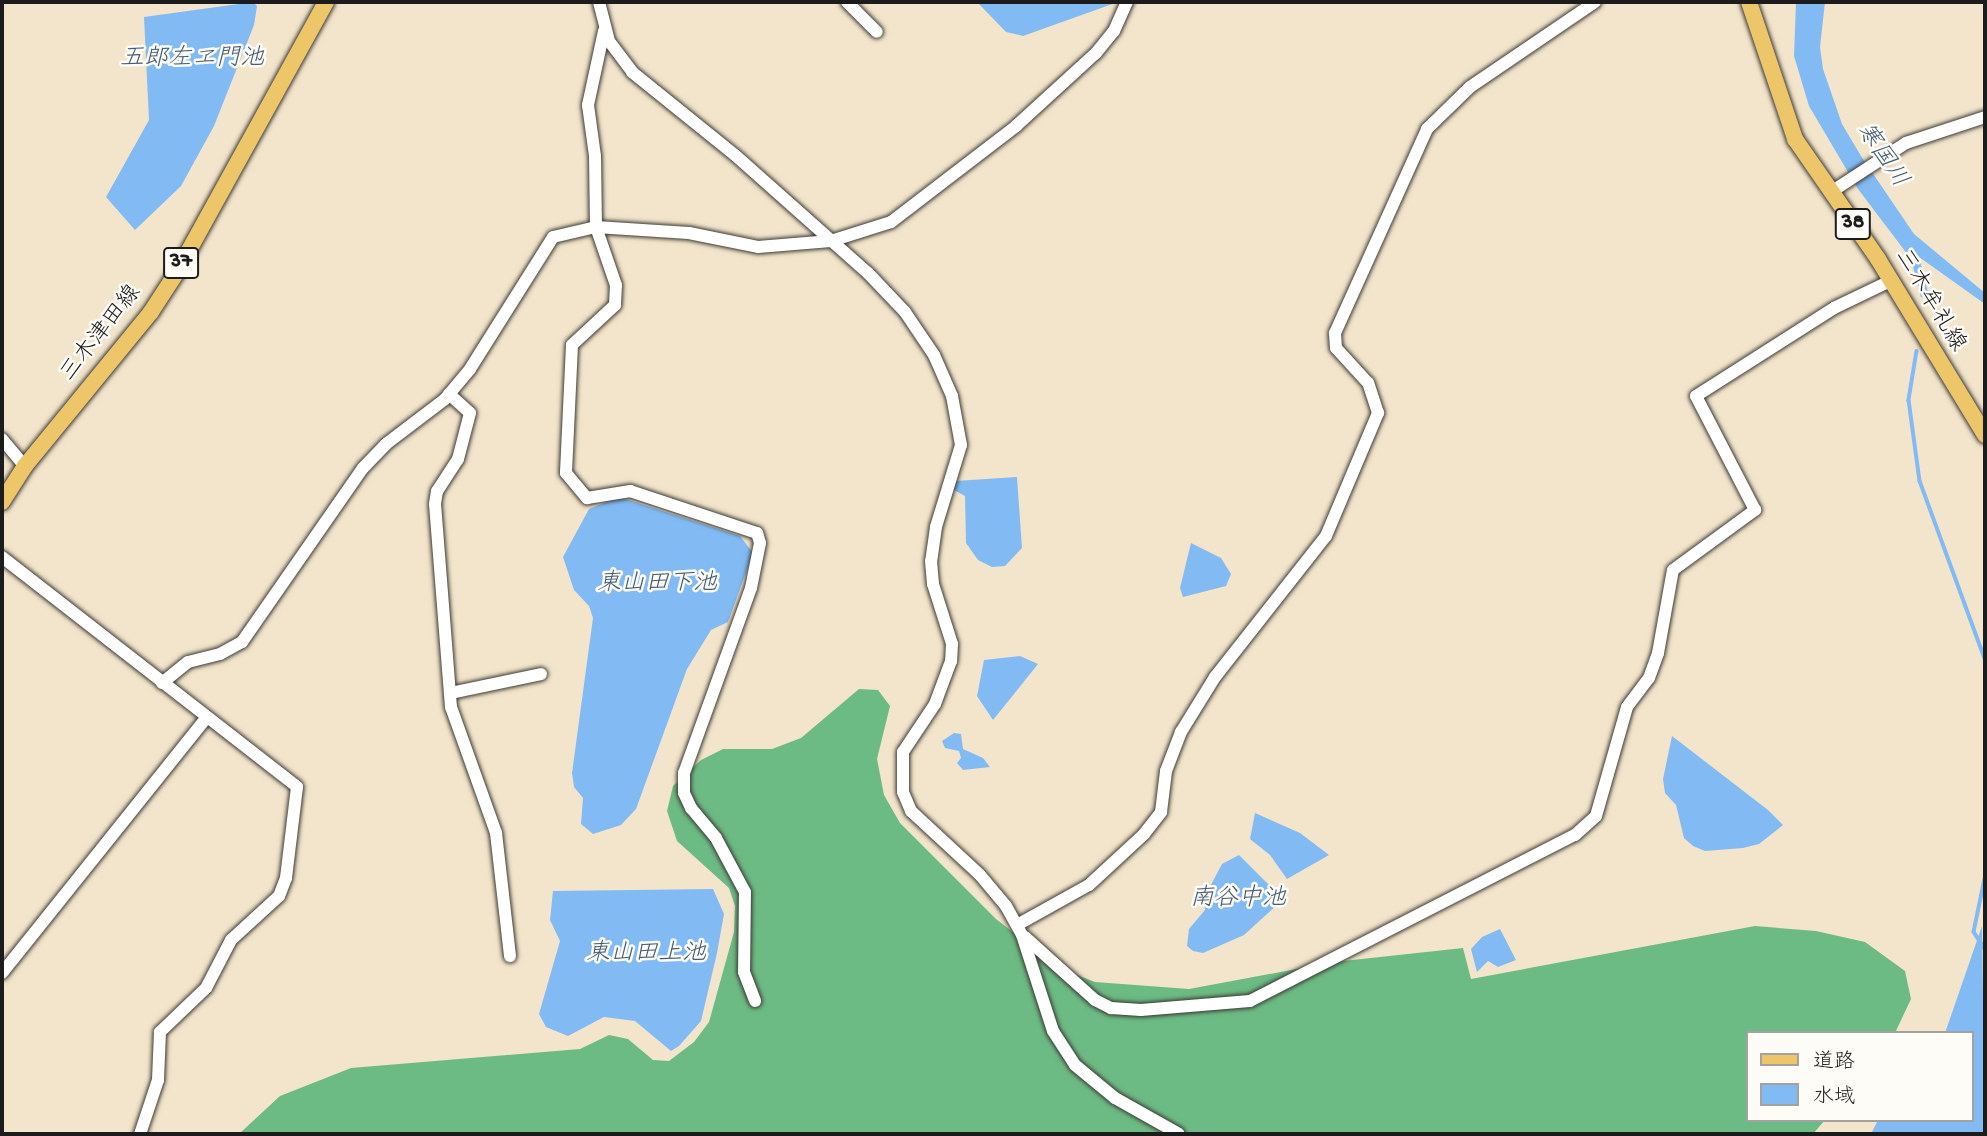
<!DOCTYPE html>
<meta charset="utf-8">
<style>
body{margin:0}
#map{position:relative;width:1987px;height:1136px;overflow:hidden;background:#f3e5cb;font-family:"Gochi Hand","Klee One",sans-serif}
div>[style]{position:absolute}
.forest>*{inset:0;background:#6dbb84}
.water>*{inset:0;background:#82bbf3}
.stream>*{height:3.5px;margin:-1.75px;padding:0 1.75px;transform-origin:1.75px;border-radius:1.75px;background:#82bbf3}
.roads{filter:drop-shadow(0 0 2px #3c3a36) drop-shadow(0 0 2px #3c3a36)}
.minor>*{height:12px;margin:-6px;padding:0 6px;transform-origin:6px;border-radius:6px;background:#fff}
.major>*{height:16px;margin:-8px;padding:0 8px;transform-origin:8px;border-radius:8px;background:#ecc669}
span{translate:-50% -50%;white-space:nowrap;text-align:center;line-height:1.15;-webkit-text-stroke:5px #fdfcf7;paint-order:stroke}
.shield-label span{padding:2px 5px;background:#fdfcf7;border:2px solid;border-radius:5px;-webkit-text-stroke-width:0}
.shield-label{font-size:21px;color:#1c1c1c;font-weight:700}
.street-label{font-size:23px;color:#1c1c1c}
.water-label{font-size:24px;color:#455c72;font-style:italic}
.frame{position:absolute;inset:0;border:4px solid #1c1c1c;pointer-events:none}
.legend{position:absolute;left:1746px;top:1031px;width:228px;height:91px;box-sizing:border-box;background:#fdfcf7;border:2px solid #a3a29f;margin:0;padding:9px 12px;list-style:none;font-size:21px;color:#1c1c1c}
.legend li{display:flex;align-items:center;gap:14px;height:35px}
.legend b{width:35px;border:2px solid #a3a29f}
</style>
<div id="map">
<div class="forest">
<div style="clip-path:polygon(859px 689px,878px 690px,890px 706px,877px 759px,884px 795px,900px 823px,996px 919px,1059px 968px,1095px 982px,1189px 989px,1334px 962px,1463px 948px,1471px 979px,1755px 926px,1816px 931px,1865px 942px,1905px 971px,1911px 999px,1895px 1033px,1747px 1033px,1747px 1120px,1825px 1120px,1813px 1134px,239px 1134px,280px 1096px,351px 1068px,580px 1049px,609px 1035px,628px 1039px,653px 1060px,669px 1061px,694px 1042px,709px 1022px,734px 932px,735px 906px,729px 888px,677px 841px,667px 811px,673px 786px,701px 760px,723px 749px,772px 749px,801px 738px)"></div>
</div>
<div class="water">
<div style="clip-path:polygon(253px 2px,257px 6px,254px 25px,214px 126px,181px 186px,135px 230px,106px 197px,149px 120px,144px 17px)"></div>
<div style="clip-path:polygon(977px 2px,1118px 2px,1023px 36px,1006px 32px)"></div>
<div style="clip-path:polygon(1796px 2px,1825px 2px,1820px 47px,1823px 69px,1842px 124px,1861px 156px,1914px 234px,1985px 293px,1985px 304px,1919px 257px,1929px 296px,1921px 297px,1911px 259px,1858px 189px,1809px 106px,1794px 56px)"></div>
<div style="clip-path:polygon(1017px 477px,1022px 548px,1005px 566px,992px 567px,978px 560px,966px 543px,965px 496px,952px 489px,955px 481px)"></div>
<div style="clip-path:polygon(619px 497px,740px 536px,753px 553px,728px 622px,711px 630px,687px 669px,636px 809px,621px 825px,593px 834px,581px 824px,583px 798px,574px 787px,572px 773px,593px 618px,589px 606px,574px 590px,563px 557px,589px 509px)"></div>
<div style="clip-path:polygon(1191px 543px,1221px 558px,1231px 574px,1226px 586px,1183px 597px,1180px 588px)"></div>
<div style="clip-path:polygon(1020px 656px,1038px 664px,993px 720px,977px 696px,984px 660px)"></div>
<div style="clip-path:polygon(954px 733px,961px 734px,963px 749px,983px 758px,990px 767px,963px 770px,957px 763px,961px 758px,959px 751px,945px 748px,942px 741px)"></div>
<div style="clip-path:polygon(1672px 736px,1768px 810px,1783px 825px,1759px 844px,1743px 848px,1705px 851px,1693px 846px,1684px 838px,1676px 805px,1665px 793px,1663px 779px)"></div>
<div style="clip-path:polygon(1255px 813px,1300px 833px,1329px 855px,1287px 879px,1270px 855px,1250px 839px)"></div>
<div style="clip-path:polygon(1239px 855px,1279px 895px,1279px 903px,1244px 935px,1203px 953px,1193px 951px,1187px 946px,1189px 929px,1205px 910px,1204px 898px,1222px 864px)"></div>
<div style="clip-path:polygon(713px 889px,724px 914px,717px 953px,701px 1021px,679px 1046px,671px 1051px,635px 1021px,604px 1017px,568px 1036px,546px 1027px,539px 1014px,560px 941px,550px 920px,553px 891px)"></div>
<div style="clip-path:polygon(1982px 926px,1985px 1134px,1871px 1134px,1878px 1120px,1971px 1120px,1971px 1033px,1945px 1033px)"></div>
<div style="clip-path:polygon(1500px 929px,1516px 960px,1498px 967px,1488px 961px,1477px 972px,1471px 949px,1482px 937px)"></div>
</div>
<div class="stream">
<div style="left:1917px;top:351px;width:50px;rotate:99.3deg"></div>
<div style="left:1909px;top:400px;width:82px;rotate:82.3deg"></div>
<div style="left:1920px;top:481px;width:189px;rotate:69.9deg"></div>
<div style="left:1985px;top:879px;width:54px;rotate:101.7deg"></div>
<div style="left:1974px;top:932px;width:20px;rotate:57deg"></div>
</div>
<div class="roads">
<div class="minor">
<div style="left:599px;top:2px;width:40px;rotate:75.6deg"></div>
<div style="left:609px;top:41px;width:39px;rotate:53deg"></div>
<div style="left:632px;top:72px;width:132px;rotate:38.9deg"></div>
<div style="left:735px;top:155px;width:178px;rotate:41.6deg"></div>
<div style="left:868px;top:273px;width:54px;rotate:46.5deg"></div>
<div style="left:905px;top:312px;width:52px;rotate:56deg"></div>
<div style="left:934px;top:355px;width:45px;rotate:66.3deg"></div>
<div style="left:952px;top:396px;width:50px;rotate:79.6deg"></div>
<div style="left:961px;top:445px;width:86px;rotate:107deg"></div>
<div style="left:936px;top:527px;width:34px;rotate:98deg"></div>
<div style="left:931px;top:561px;width:23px;rotate:85deg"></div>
<div style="left:933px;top:584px;width:63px;rotate:72.4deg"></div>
<div style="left:952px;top:644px;width:17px;rotate:93deg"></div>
<div style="left:951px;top:661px;width:46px;rotate:110.4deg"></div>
<div style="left:935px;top:704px;width:58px;rotate:123.7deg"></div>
<div style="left:903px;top:752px;width:40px;rotate:90deg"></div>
<div style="left:903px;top:792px;width:21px;rotate:67deg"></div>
<div style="left:911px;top:811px;width:94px;rotate:42.8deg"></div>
<div style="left:980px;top:875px;width:40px;rotate:50deg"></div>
<div style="left:1006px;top:906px;width:33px;rotate:61deg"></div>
<div style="left:1022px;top:935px;width:101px;rotate:72.1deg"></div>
<div style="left:1053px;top:1031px;width:40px;rotate:57.1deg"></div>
<div style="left:1075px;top:1065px;width:52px;rotate:39.5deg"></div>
<div style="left:1115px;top:1098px;width:73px;rotate:29.4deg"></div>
<div style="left:847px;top:2px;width:42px;rotate:45deg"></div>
<div style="left:604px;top:31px;width:76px;rotate:102.2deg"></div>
<div style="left:588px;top:105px;width:51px;rotate:82.2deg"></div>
<div style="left:595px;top:156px;width:71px;rotate:89.2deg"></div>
<div style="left:596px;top:227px;width:61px;rotate:71deg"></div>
<div style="left:616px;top:285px;width:20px;rotate:93deg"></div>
<div style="left:615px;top:305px;width:59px;rotate:137.1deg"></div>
<div style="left:572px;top:345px;width:128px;rotate:92.7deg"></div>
<div style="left:566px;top:473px;width:33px;rotate:50deg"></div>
<div style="left:587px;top:498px;width:44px;rotate:-9.2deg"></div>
<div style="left:630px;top:491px;width:134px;rotate:18.3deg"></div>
<div style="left:757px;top:533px;width:10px;rotate:73deg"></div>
<div style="left:760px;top:543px;width:46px;rotate:101.3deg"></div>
<div style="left:751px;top:588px;width:197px;rotate:109.9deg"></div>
<div style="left:684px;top:773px;width:20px;rotate:90deg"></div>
<div style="left:684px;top:793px;width:17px;rotate:65deg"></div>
<div style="left:691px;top:808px;width:39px;rotate:50deg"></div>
<div style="left:716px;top:838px;width:61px;rotate:61.8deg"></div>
<div style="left:745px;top:892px;width:80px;rotate:90.7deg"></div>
<div style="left:744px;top:972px;width:31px;rotate:69deg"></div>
<div style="left:1831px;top:192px;width:90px;rotate:-33.2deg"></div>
<div style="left:1906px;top:143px;width:83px;rotate:-18.2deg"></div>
<div style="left:449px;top:394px;width:28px;rotate:42deg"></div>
<div style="left:470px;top:413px;width:48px;rotate:104.6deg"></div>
<div style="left:458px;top:459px;width:38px;rotate:123deg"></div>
<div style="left:437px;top:491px;width:13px;rotate:99deg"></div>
<div style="left:435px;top:504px;width:204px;rotate:85.5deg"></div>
<div style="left:451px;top:707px;width:134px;rotate:70.3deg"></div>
<div style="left:496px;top:833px;width:124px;rotate:83.5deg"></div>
<div style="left:2px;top:439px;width:35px;rotate:50deg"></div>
<div style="left:2px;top:557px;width:374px;rotate:37.9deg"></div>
<div style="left:297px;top:787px;width:92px;rotate:96.9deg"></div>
<div style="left:286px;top:878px;width:19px;rotate:111deg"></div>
<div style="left:279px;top:896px;width:65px;rotate:137.5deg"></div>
<div style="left:231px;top:940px;width:54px;rotate:117.5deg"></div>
<div style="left:206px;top:988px;width:64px;rotate:136.3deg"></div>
<div style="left:160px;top:1032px;width:48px;rotate:92.4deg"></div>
<div style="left:158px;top:1080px;width:57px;rotate:108.4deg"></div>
<div style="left:162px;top:683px;width:33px;rotate:-39deg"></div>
<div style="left:188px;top:662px;width:33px;rotate:-14deg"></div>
<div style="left:220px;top:654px;width:25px;rotate:-29deg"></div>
<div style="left:242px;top:642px;width:212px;rotate:-55.2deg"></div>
<div style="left:363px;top:468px;width:33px;rotate:-46deg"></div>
<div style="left:386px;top:444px;width:74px;rotate:-37.3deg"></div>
<div style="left:445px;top:399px;width:39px;rotate:-50deg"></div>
<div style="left:470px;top:369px;width:156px;rotate:-57.8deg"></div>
<div style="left:553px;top:237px;width:44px;rotate:-13.1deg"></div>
<div style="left:596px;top:227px;width:93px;rotate:3.7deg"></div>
<div style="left:689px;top:233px;width:70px;rotate:11.5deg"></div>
<div style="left:758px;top:247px;width:73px;rotate:-4.7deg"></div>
<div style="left:831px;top:241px;width:63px;rotate:-17.6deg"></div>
<div style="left:891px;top:222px;width:158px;rotate:-37.5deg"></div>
<div style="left:1016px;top:126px;width:108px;rotate:-42.4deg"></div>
<div style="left:1096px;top:53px;width:28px;rotate:-51deg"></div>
<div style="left:1114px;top:31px;width:32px;rotate:-66deg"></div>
<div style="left:451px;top:693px;width:92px;rotate:-11.9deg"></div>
<div style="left:1017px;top:925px;width:82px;rotate:-29.1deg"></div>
<div style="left:1089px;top:885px;width:75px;rotate:-42.8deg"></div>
<div style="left:1144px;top:834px;width:28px;rotate:-52deg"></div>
<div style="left:1161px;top:812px;width:41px;rotate:-83deg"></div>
<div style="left:1166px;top:771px;width:42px;rotate:-69deg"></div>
<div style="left:1181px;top:732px;width:65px;rotate:-58.3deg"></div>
<div style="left:1215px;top:677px;width:179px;rotate:-51.8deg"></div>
<div style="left:1326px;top:536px;width:134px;rotate:-67.1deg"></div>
<div style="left:1378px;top:413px;width:32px;rotate:-108deg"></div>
<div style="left:1368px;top:383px;width:47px;rotate:-132.4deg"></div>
<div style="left:1336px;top:348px;width:15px;rotate:-94deg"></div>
<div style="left:1335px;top:333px;width:224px;rotate:-65.7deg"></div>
<div style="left:1427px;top:129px;width:60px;rotate:-44.3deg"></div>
<div style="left:1470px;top:87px;width:151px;rotate:-34.2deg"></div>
<div style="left:1025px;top:937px;width:94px;rotate:42deg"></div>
<div style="left:1095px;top:1000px;width:18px;rotate:27deg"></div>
<div style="left:1111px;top:1008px;width:30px;rotate:4deg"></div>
<div style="left:1141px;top:1010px;width:109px;rotate:-4.7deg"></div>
<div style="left:1250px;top:1001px;width:365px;rotate:-27.1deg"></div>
<div style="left:1575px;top:835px;width:28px;rotate:-42deg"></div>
<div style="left:1596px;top:816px;width:113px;rotate:-74.1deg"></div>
<div style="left:1627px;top:707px;width:36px;rotate:-53deg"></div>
<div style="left:1649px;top:678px;width:27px;rotate:-70deg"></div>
<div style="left:1658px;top:653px;width:84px;rotate:-79.8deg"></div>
<div style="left:1673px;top:570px;width:102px;rotate:-36.2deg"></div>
<div style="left:1755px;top:510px;width:128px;rotate:-117.4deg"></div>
<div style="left:1696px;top:396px;width:164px;rotate:-32.5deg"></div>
<div style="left:1834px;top:308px;width:62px;rotate:-25.7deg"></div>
<div style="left:2px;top:973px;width:327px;rotate:-51.3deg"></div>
</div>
<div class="major">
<div style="left:1749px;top:2px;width:145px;rotate:71.4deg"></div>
<div style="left:1795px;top:139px;width:146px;rotate:55.3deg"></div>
<div style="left:1878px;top:259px;width:206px;rotate:58.7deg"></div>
<div style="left:2px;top:502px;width:43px;rotate:-57.4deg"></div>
<div style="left:25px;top:466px;width:199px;rotate:-50.7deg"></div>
<div style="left:151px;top:312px;width:48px;rotate:-57deg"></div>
<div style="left:177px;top:272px;width:308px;rotate:-61.1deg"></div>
</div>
</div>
<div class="shield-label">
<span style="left:1853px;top:224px">38</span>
<span style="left:181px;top:263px">37</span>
</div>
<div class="street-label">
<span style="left:1929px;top:301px;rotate:59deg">三木牟礼線</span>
<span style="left:102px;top:334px;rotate:-52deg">三木津田線</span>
</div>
<div class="water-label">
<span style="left:192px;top:60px">五郎左ヱ門池</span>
<span style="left:1881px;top:156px;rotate:56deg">寒国川</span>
<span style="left:657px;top:585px">東山田下池</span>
<span style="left:1238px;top:900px">南谷中池</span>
<span style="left:646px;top:955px">東山田上池</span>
</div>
<div class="frame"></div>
<ul class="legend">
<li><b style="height:9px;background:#ecc669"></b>道路</li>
<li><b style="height:19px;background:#82bbf3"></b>水域</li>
</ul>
</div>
